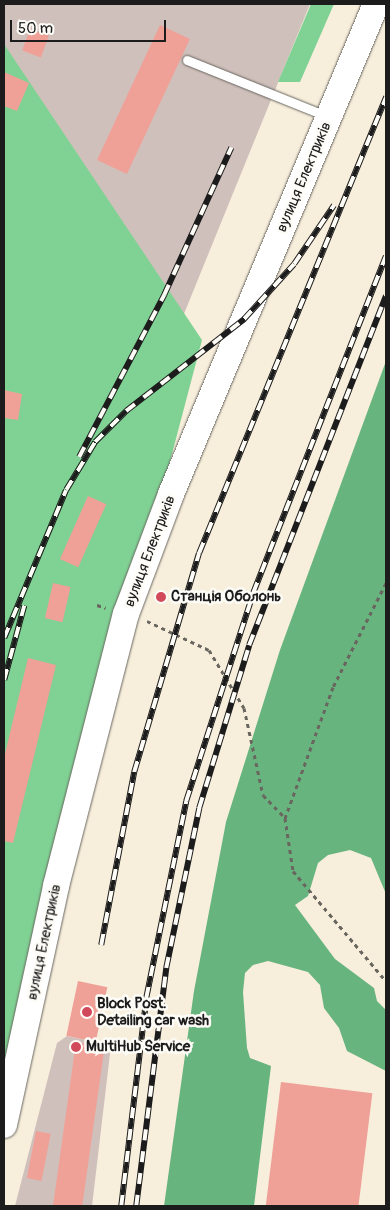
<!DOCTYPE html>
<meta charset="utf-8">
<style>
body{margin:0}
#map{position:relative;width:390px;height:1210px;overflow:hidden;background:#f7eedc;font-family:Pangolin,sans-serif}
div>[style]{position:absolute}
.industrial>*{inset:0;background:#d0c0bc}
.green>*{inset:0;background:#80d294}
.forest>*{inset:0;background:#68b47e}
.building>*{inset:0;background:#efa097;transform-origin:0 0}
.path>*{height:3px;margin-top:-1.5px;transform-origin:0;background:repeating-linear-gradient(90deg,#69665f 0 4px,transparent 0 8px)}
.roads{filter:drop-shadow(0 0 1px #69665f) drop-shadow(0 0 1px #69665f)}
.lane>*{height:9px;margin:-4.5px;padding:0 4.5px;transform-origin:4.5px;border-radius:4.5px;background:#fff}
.secondary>*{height:26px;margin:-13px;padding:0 13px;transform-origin:13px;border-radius:13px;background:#fff}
.rail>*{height:5.5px;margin-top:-2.75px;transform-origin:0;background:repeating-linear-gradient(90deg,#fdfcf7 0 11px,#1c1c1c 0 22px);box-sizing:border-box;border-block:1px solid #1c1c1c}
.dots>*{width:14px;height:14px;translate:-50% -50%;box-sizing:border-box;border:2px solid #fdfcf7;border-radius:50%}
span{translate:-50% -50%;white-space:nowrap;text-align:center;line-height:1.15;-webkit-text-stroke:5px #fdfcf7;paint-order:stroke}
.street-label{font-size:15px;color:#1c1c1c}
.poi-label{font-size:15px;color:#1c1c1c;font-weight:700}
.left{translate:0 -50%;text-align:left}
.frame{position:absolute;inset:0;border:5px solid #1c1c1c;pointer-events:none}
.scale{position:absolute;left:10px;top:20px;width:156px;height:22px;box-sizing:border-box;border:2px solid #1c1c1c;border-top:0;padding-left:6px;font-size:15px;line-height:18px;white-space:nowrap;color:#1c1c1c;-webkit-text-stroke:4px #fdfcf7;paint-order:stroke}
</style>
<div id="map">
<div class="industrial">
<div style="clip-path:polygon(4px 4px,310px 4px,153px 390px,4px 892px)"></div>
<div style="clip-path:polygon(67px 1036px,111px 1045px,92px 1206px,15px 1206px,57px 1043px)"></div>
</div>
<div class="green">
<div style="clip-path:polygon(311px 4px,334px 4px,300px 82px,278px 82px)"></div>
<div style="clip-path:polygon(4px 44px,202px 340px,4px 1091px)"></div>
</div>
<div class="forest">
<div style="clip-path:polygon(386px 361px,386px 894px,371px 858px,350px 850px,328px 855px,318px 863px,308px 896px,295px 905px,335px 959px,374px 988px,377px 1001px,386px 1010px,386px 1071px,347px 1051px,339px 1028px,324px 1008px,320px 985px,308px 972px,268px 961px,253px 965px,245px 973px,243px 992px,247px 1048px,250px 1058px,271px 1066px,254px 1206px,164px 1206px,194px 991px,226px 822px,280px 650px)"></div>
</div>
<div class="building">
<div style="left:160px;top:25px;width:33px;height:149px;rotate:25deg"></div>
<div style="left:30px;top:29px;width:20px;height:23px;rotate:20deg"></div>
<div style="clip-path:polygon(4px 72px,29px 83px,17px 111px,4px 106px)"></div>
<div style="clip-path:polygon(4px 390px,22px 394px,18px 420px,4px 418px)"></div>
<div style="left:88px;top:496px;width:20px;height:69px;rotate:24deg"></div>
<div style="left:53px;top:583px;width:18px;height:36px;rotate:13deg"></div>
<div style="clip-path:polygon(28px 658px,56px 665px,13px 843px,4px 841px,4px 758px)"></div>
<div style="left:78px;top:981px;width:30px;height:56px;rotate:12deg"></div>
<div style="left:76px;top:1042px;width:29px;height:165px;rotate:8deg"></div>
<div style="left:281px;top:1082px;width:92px;height:125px;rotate:7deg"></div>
<div style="left:36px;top:1131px;width:15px;height:48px;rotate:11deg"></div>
</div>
<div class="path">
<div style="left:386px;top:583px;width:117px;rotate:117deg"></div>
<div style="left:333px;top:687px;width:140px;rotate:110.1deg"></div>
<div style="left:285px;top:818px;width:54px;rotate:81.4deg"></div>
<div style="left:293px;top:871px;width:144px;rotate:49.8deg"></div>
<div style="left:97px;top:605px;width:9px;rotate:18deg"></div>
<div style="left:147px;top:621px;width:68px;rotate:25.1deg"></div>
<div style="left:209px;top:650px;width:68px;rotate:58.9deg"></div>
<div style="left:244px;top:708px;width:89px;rotate:77.7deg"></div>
<div style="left:263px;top:795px;width:32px;rotate:46deg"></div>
</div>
<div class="roads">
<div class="lane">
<div style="left:187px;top:60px;width:150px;rotate:21.9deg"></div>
</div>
<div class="secondary">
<div style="left:4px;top:1125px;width:245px;rotate:-77.7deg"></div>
<div style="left:56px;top:886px;width:281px;rotate:-75.6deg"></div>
<div style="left:126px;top:614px;width:128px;rotate:-69.4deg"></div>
<div style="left:171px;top:494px;width:531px;rotate:-67.3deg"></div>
</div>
</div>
<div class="rail">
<div style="left:79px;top:457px;width:183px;rotate:-62.3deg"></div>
<div style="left:164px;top:295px;width:162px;rotate:-65.5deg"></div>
<div style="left:4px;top:638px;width:160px;rotate:-67.3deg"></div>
<div style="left:66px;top:490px;width:56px;rotate:-58.9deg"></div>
<div style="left:95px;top:442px;width:44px;rotate:-45deg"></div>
<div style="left:126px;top:411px;width:150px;rotate:-37.9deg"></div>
<div style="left:244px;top:319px;width:74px;rotate:-47.7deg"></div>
<div style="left:294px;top:264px;width:71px;rotate:-55.9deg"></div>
<div style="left:4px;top:680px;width:77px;rotate:-74.9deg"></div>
<div style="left:101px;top:945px;width:176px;rotate:-79.2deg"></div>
<div style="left:134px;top:772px;width:228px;rotate:-73.5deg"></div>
<div style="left:199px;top:553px;width:493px;rotate:-67.7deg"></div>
<div style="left:121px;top:1206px;width:209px;rotate:-83.1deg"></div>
<div style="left:146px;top:998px;width:201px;rotate:-78.5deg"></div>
<div style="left:186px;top:801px;width:219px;rotate:-72.1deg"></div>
<div style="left:253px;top:593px;width:362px;rotate:-68.5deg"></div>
<div style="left:136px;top:1206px;width:240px;rotate:-82.8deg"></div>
<div style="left:166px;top:968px;width:163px;rotate:-78.3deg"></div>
<div style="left:199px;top:808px;width:170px;rotate:-72.9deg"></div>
<div style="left:249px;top:645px;width:375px;rotate:-68.6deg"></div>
</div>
<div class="dots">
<div style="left:161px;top:597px;background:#d1495b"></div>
<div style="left:87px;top:1012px;background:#d1495b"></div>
<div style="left:76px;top:1047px;background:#d1495b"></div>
</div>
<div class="street-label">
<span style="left:304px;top:177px;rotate:-67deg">вулиця Електриків</span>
<span style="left:150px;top:551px;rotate:-69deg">вулиця Електриків</span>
<span style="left:44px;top:942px;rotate:-78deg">вулиця Електриків</span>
</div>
<div class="poi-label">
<span class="left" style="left:171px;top:597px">Станція Оболонь</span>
<span class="left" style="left:97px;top:1012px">Block Post.<br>Detailing car wash</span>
<span class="left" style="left:86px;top:1047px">MultiHub Service</span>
</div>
<div class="frame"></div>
<div class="scale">50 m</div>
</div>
